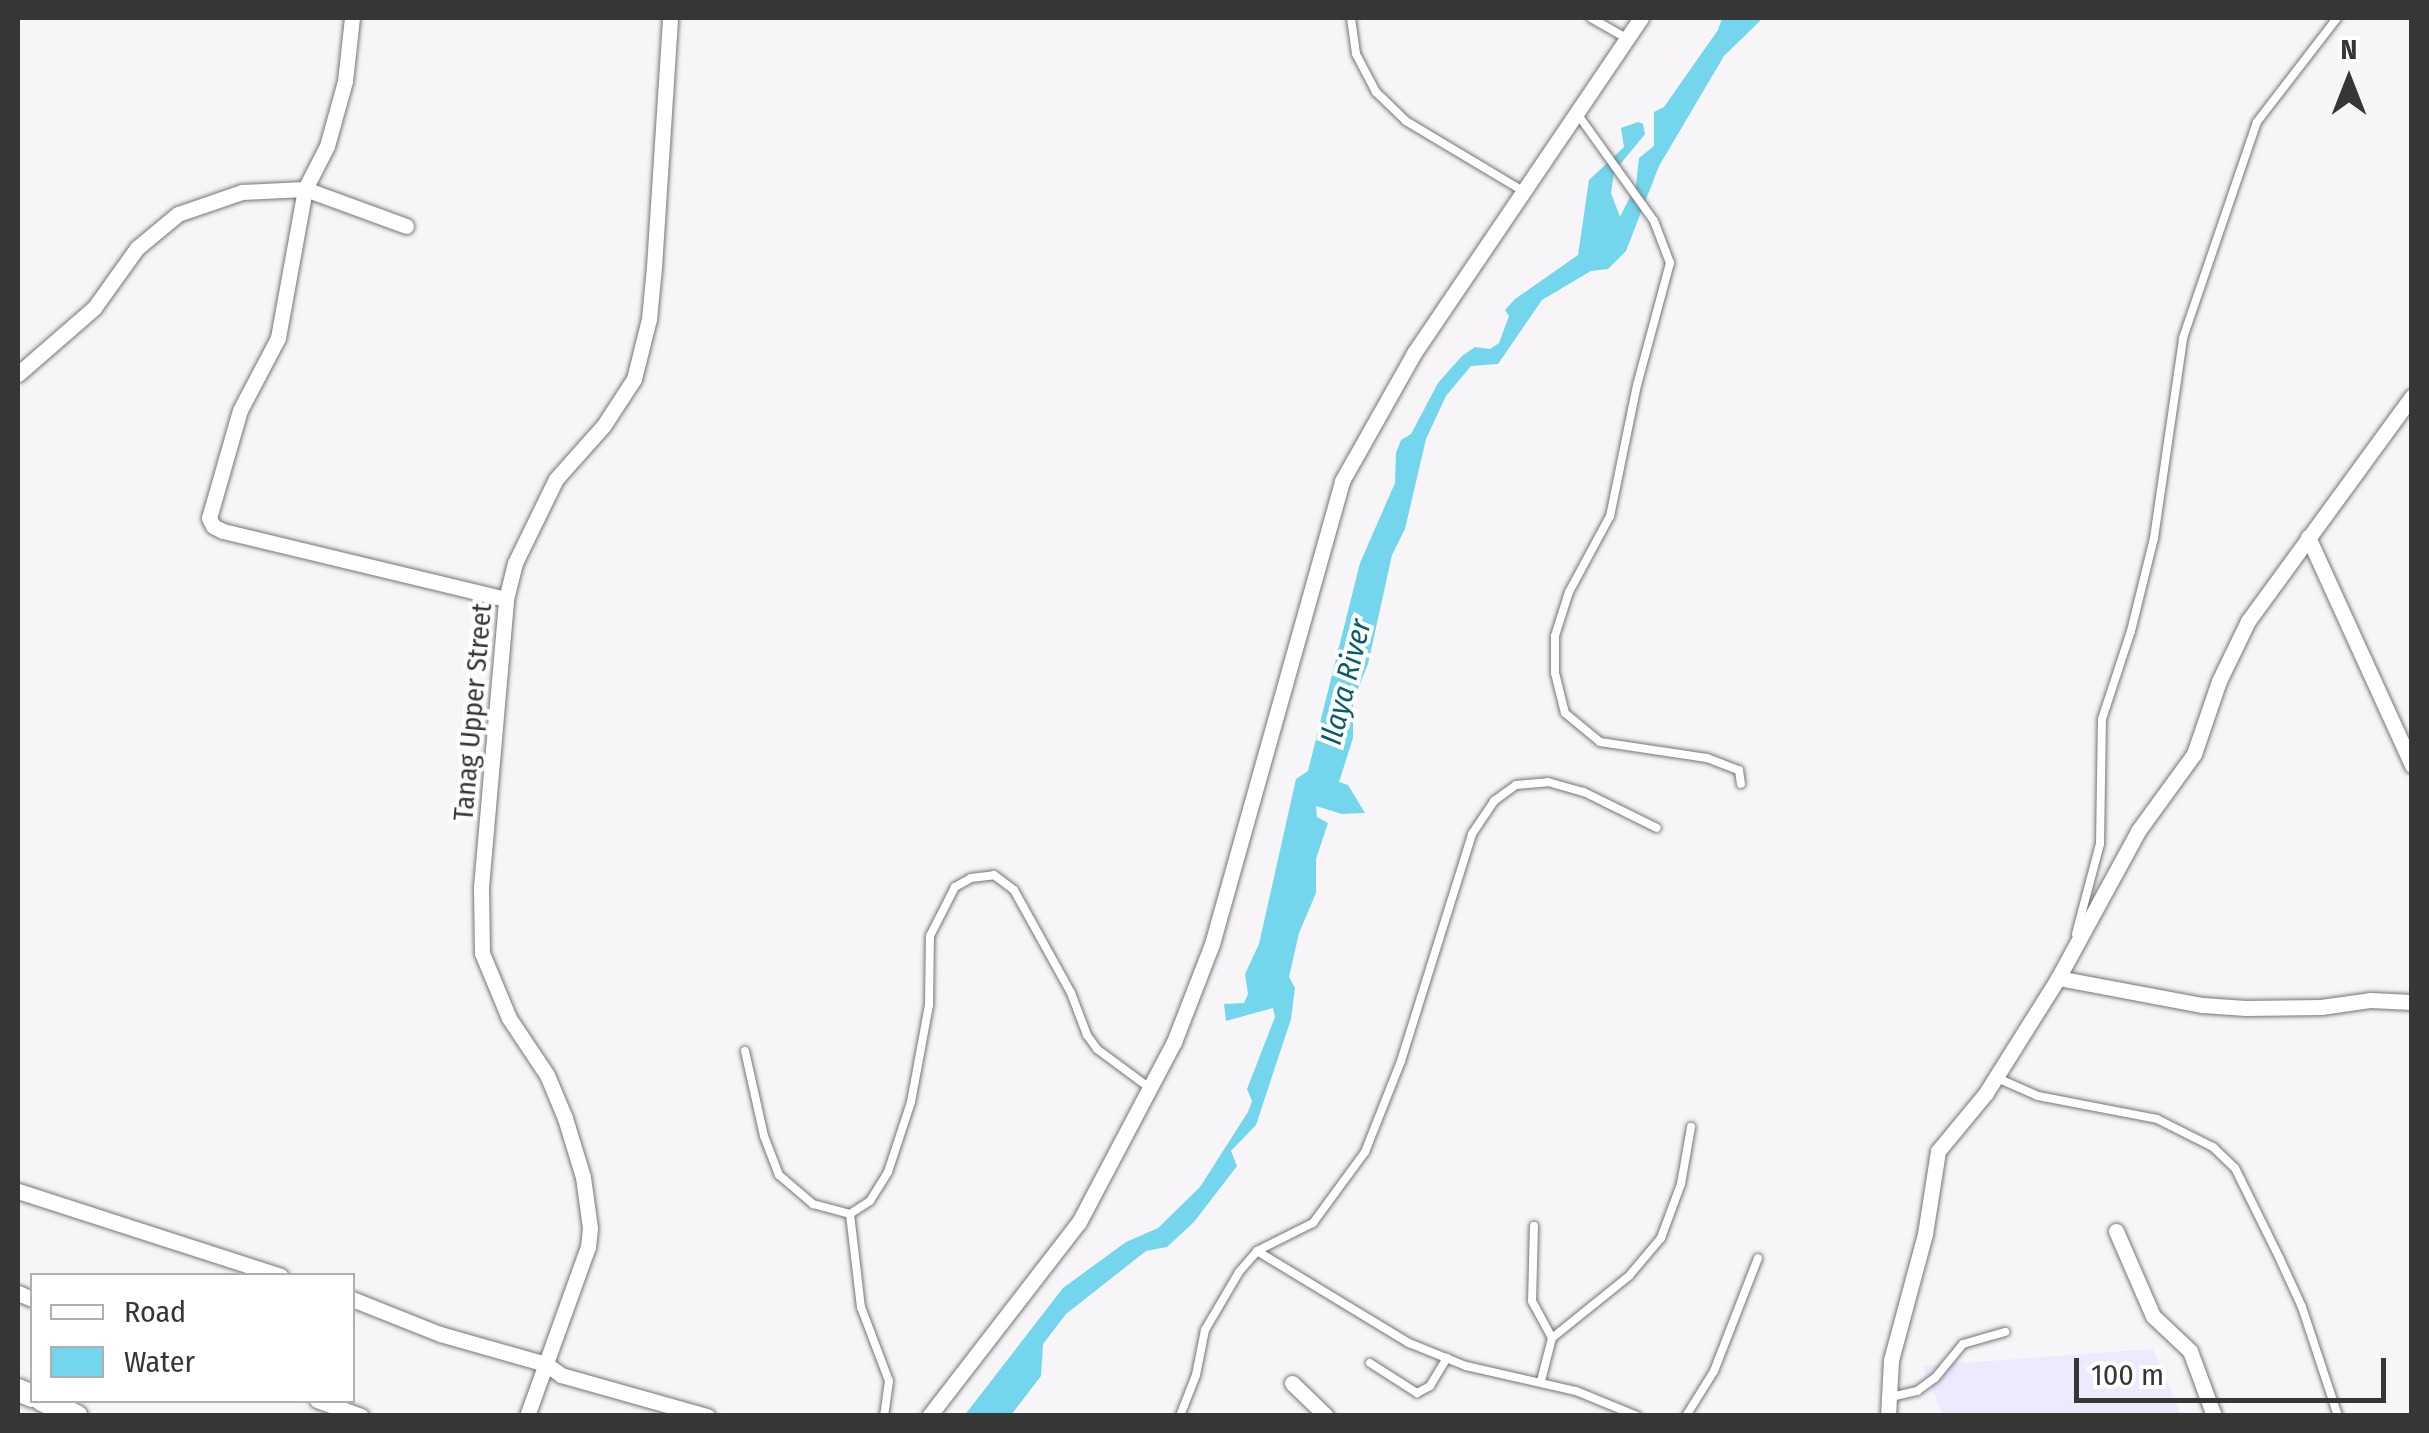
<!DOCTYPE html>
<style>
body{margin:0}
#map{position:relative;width:2429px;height:1433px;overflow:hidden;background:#f7f5f8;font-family:"Fira Sans Condensed",sans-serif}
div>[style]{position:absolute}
.education>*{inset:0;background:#ede9ff}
.water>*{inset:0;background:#74d6ed}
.roads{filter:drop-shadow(0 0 2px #767577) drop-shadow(0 0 2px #767577)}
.lane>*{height:8px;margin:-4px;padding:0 4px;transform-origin:4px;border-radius:4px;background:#fff}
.street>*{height:15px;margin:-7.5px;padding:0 7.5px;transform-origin:7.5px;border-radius:7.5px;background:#fff}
.secondary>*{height:22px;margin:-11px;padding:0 11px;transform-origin:11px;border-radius:11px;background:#fff}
span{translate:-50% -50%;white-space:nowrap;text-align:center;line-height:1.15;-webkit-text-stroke:8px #fff;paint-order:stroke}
.street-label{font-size:28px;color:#363637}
.water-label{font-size:30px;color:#055d6d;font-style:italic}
.frame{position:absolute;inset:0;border:20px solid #363637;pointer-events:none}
.legend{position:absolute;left:30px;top:1273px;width:325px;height:130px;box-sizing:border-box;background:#fff;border:2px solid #afafaf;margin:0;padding:12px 18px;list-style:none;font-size:30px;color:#363637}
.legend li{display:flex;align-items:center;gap:20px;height:50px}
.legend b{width:50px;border:2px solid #afafaf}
.north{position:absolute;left:2299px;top:30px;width:100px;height:100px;-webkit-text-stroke:8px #fff;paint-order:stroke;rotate:0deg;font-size:28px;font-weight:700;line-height:40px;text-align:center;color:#363637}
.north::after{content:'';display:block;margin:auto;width:35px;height:45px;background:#363637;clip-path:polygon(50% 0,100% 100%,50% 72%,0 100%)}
.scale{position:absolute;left:2074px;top:1358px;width:312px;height:45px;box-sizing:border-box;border:5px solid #363637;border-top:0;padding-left:12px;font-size:30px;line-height:35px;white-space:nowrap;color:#363637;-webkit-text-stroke:8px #fff;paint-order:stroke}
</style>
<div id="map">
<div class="education">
<div style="clip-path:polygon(2153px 1349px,2181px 1415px,1943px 1415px,1922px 1366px)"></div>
</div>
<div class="water">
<div style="clip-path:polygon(1722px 18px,1763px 18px,1724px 56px,1659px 166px,1626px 251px,1608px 269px,1591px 271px,1542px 300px,1498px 364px,1471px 366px,1446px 396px,1426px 439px,1405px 529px,1392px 555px,1368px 664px,1353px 701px,1353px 738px,1339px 782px,1348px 785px,1365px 813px,1342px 814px,1316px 806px,1317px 817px,1328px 823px,1316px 859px,1316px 893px,1299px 933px,1289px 977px,1295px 988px,1291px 1019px,1256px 1125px,1231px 1151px,1237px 1166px,1194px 1222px,1167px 1247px,1146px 1251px,1066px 1314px,1043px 1344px,1041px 1376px,1011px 1415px,964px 1416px,1063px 1288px,1126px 1242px,1158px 1228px,1200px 1187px,1248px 1112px,1252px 1101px,1247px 1089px,1275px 1017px,1273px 1008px,1226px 1021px,1224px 1004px,1244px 1003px,1248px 994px,1245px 974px,1259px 944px,1296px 779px,1308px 771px,1360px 563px,1395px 483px,1396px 453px,1401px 440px,1411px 434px,1438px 383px,1462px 356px,1475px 347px,1490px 349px,1499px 343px,1509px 316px,1505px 310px,1515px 299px,1578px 255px,1589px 180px,1624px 147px,1621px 128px,1638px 122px,1643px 124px,1645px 134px,1614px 172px,1611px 193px,1620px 217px,1636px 185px,1639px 158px,1654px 146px,1654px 112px,1664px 107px,1718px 30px)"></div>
</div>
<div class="roads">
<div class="lane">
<div style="left:1351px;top:18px;width:36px;rotate:82deg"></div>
<div style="left:1356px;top:54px;width:43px;rotate:62.2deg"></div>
<div style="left:1376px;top:92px;width:42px;rotate:44deg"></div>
<div style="left:1406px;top:121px;width:136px;rotate:30.9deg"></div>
<div style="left:1591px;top:18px;width:40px;rotate:29.7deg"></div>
<div style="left:1576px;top:112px;width:134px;rotate:54.4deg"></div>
<div style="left:1654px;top:221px;width:45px;rotate:69.1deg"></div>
<div style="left:1670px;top:263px;width:126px;rotate:105.1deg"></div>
<div style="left:1637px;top:385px;width:134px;rotate:101.6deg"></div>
<div style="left:1610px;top:516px;width:86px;rotate:118.3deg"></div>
<div style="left:1569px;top:592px;width:46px;rotate:107.7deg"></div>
<div style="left:1555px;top:636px;width:37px;rotate:90deg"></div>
<div style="left:1555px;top:673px;width:41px;rotate:76deg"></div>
<div style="left:1565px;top:713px;width:45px;rotate:39.6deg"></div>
<div style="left:1600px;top:742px;width:108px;rotate:8.5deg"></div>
<div style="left:1707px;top:758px;width:34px;rotate:21deg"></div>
<div style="left:1739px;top:770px;width:14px;rotate:82deg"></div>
<div style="left:2076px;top:934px;width:93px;rotate:-75.1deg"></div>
<div style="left:2100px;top:844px;width:125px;rotate:-89.1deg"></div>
<div style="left:2102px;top:719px;width:93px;rotate:-71.8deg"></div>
<div style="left:2131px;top:631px;width:96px;rotate:-76.1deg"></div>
<div style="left:2154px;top:538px;width:202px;rotate:-81.7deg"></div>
<div style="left:2183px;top:338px;width:228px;rotate:-71.1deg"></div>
<div style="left:2257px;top:122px;width:131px;rotate:-52.4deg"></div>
<div style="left:745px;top:1051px;width:87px;rotate:77.4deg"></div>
<div style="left:764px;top:1136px;width:42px;rotate:69deg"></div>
<div style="left:779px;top:1175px;width:45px;rotate:40.5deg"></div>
<div style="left:813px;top:1204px;width:38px;rotate:15deg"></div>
<div style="left:850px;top:1214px;width:24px;rotate:-33deg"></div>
<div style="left:870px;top:1201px;width:34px;rotate:-58deg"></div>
<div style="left:888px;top:1172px;width:74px;rotate:-71.8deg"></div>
<div style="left:911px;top:1102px;width:99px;rotate:-79.5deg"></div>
<div style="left:929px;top:1005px;width:69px;rotate:-89.2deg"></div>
<div style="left:930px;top:936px;width:55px;rotate:-63deg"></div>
<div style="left:955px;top:887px;width:18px;rotate:-29deg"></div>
<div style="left:971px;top:878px;width:23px;rotate:-7deg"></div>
<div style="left:994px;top:875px;width:25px;rotate:37deg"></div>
<div style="left:1014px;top:890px;width:118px;rotate:61deg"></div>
<div style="left:1071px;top:993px;width:45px;rotate:69.1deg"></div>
<div style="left:1087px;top:1035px;width:17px;rotate:54deg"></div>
<div style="left:1097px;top:1049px;width:67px;rotate:36.5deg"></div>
<div style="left:1995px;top:1077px;width:47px;rotate:23.8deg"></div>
<div style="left:2038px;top:1096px;width:121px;rotate:10.9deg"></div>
<div style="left:2157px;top:1119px;width:63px;rotate:26.6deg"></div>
<div style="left:2213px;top:1147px;width:30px;rotate:44deg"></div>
<div style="left:2235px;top:1168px;width:99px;rotate:63.7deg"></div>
<div style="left:2279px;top:1257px;width:55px;rotate:65.3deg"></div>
<div style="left:2302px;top:1307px;width:115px;rotate:71.7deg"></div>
<div style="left:850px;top:1214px;width:94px;rotate:83.3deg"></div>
<div style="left:861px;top:1307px;width:79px;rotate:69.3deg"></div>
<div style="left:889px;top:1381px;width:35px;rotate:98deg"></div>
<div style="left:1534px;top:1226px;width:75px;rotate:91.5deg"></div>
<div style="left:1532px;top:1301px;width:42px;rotate:61.6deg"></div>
<div style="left:1257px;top:1251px;width:178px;rotate:31.2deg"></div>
<div style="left:1409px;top:1343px;width:61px;rotate:22deg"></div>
<div style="left:1466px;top:1366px;width:113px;rotate:12.8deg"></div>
<div style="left:1576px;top:1391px;width:66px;rotate:22.3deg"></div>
<div style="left:1370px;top:1363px;width:56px;rotate:32.6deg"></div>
<div style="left:1417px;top:1393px;width:15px;rotate:-28deg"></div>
<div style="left:1430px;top:1386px;width:33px;rotate:-59deg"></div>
<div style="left:1541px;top:1381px;width:44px;rotate:-75.7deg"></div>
<div style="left:1552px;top:1338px;width:99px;rotate:-38.8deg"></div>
<div style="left:1629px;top:1276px;width:50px;rotate:-49.9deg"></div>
<div style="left:1661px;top:1238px;width:58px;rotate:-69.7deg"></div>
<div style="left:1681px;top:1184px;width:58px;rotate:-80deg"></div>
<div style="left:1891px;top:1397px;width:27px;rotate:-13deg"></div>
<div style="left:1917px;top:1391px;width:22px;rotate:-36deg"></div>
<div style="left:1935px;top:1378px;width:44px;rotate:-50.5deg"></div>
<div style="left:1963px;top:1344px;width:44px;rotate:-15.9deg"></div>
<div style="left:1180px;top:1416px;width:44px;rotate:-68.7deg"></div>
<div style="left:1196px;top:1375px;width:46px;rotate:-78.7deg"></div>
<div style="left:1205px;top:1330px;width:67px;rotate:-59.6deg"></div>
<div style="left:1239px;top:1272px;width:28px;rotate:-49deg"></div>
<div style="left:1257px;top:1251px;width:63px;rotate:-26.6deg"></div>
<div style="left:1313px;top:1223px;width:88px;rotate:-53.8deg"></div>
<div style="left:1365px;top:1152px;width:98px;rotate:-68.4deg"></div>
<div style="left:1401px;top:1061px;width:238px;rotate:-72.6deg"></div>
<div style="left:1472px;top:834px;width:40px;rotate:-56deg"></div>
<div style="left:1494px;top:801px;width:27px;rotate:-36deg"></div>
<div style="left:1516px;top:785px;width:32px;rotate:-5deg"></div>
<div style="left:1548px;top:782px;width:37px;rotate:16deg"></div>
<div style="left:1584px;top:792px;width:81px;rotate:26.3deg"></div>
<div style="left:1686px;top:1416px;width:53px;rotate:-58.1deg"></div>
<div style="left:1714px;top:1371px;width:121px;rotate:-68.7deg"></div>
</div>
<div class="street">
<div style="left:406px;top:226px;width:108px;rotate:-159.9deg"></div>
<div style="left:305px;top:189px;width:151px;rotate:100.3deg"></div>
<div style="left:278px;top:338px;width:81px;rotate:117.8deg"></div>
<div style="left:240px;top:410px;width:112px;rotate:106deg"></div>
<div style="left:209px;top:518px;width:9px;rotate:63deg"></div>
<div style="left:213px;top:526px;width:11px;rotate:27deg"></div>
<div style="left:223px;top:531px;width:291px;rotate:13.5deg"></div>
<div style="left:18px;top:374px;width:101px;rotate:-41deg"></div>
<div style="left:94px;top:308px;width:74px;rotate:-54.4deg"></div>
<div style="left:137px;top:248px;width:53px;rotate:-39.7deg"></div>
<div style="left:178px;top:214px;width:68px;rotate:-19deg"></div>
<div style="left:242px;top:192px;width:63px;rotate:-2.7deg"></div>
<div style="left:305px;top:189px;width:48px;rotate:-62.9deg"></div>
<div style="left:327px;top:146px;width:67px;rotate:-74.5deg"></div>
<div style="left:345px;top:81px;width:63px;rotate:-83.7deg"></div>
<div style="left:2308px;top:537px;width:251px;rotate:65.5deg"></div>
<div style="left:2058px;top:978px;width:147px;rotate:10.6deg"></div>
<div style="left:2202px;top:1005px;width:44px;rotate:3.9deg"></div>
<div style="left:2246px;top:1008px;width:75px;rotate:-0.8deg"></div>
<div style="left:2321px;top:1007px;width:49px;rotate:-8.1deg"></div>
<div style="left:2370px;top:1000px;width:42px;rotate:2.7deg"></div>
<div style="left:18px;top:1191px;width:276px;rotate:17.9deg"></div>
<div style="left:2116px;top:1231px;width:93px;rotate:66.5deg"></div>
<div style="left:2153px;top:1316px;width:51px;rotate:43.4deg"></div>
<div style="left:2190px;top:1351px;width:69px;rotate:69.7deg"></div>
<div style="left:18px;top:1293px;width:15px;rotate:23deg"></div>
<div style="left:352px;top:1299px;width:95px;rotate:21.7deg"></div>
<div style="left:440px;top:1334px;width:110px;rotate:15.8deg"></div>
<div style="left:546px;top:1364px;width:19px;rotate:36deg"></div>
<div style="left:561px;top:1375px;width:152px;rotate:15.7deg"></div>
<div style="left:1292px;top:1383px;width:47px;rotate:44.1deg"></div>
<div style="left:317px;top:1400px;width:47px;rotate:20deg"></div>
<div style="left:527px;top:1416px;width:180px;rotate:-70.2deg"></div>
<div style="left:588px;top:1247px;width:19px;rotate:-84deg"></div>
<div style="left:590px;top:1228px;width:51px;rotate:-97.8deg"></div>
<div style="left:583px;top:1177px;width:62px;rotate:-107deg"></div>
<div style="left:565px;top:1118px;width:47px;rotate:-112.7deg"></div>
<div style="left:547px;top:1075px;width:69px;rotate:-123.7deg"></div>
<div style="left:509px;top:1018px;width:70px;rotate:-112.6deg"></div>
<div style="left:482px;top:953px;width:66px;rotate:-90.9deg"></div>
<div style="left:481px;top:887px;width:289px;rotate:-85deg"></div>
<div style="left:506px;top:599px;width:37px;rotate:-76deg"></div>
<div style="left:515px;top:563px;width:93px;rotate:-64deg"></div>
<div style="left:556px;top:479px;width:72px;rotate:-48.4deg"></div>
<div style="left:604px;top:425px;width:55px;rotate:-56.9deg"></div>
<div style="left:634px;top:379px;width:62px;rotate:-76deg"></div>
<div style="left:649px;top:319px;width:52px;rotate:-84.5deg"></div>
<div style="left:654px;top:267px;width:250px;rotate:-86.3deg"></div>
<div style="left:929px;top:1416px;width:245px;rotate:-52.3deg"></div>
<div style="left:1079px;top:1222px;width:204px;rotate:-62.2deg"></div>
<div style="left:1174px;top:1042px;width:105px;rotate:-68.8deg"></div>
<div style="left:1212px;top:944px;width:481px;rotate:-74.3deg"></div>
<div style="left:1342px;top:481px;width:147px;rotate:-60.6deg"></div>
<div style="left:1414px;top:353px;width:405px;rotate:-55.9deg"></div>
<div style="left:1888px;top:1416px;width:56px;rotate:-86.9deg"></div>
<div style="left:1891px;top:1360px;width:131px;rotate:-74.9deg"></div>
<div style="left:1925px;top:1234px;width:84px;rotate:-81.1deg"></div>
<div style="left:1938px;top:1151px;width:75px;rotate:-50.4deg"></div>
<div style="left:1986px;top:1093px;width:136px;rotate:-57.9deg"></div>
<div style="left:2058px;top:978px;width:167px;rotate:-61.4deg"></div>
<div style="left:2138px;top:831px;width:95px;rotate:-54deg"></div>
<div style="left:2194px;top:754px;width:77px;rotate:-71.1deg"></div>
<div style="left:2219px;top:681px;width:67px;rotate:-64.2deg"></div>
<div style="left:2248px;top:621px;width:278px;rotate:-53.9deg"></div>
</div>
<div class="secondary">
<div style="left:18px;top:1390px;width:15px;rotate:23deg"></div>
<div style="left:42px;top:1400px;width:38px;rotate:25deg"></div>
</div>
</div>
<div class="street-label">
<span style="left:473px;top:712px;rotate:-85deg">Tanag Upper Street</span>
</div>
<div class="water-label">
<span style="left:1346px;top:682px;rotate:-76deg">Ilaya River</span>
</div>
<div class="frame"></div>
<ul class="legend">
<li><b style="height:12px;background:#fff"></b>Road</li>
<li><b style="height:28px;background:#74d6ed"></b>Water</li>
</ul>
<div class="north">N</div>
<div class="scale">100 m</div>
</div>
